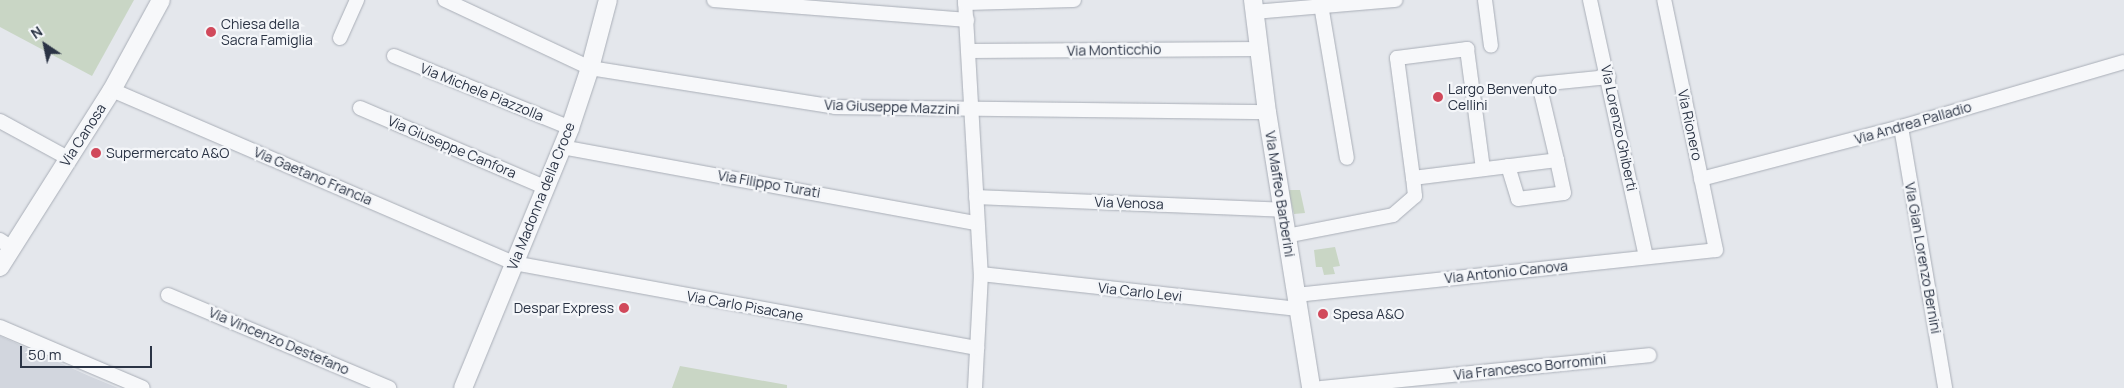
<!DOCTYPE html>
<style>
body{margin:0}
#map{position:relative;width:2124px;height:388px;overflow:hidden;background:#e4e7ec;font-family:Manrope,sans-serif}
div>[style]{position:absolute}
.built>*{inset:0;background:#d2d6de}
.green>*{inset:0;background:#c9d6c5}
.roads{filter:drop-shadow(0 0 1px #a9aeb7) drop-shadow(0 0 1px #a9aeb7)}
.minor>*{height:14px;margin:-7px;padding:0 7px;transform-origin:7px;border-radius:7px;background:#f7f8fa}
.tertiary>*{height:18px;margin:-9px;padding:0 9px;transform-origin:9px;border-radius:9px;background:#f7f8fa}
.dots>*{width:14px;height:14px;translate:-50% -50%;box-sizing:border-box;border:2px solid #f4f6f9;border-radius:50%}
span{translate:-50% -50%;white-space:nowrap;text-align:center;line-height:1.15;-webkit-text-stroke:4.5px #f4f6f9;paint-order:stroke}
.poi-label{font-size:14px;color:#2b3445}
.left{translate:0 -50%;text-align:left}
.right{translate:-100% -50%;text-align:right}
.street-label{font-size:14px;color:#2b3445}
.north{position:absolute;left:20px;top:20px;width:50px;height:50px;-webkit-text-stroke:4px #f4f6f9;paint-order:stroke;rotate:326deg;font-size:14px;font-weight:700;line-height:20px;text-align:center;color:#2b3445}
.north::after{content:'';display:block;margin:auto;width:18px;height:22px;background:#2b3445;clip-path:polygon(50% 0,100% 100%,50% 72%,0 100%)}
.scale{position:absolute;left:20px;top:346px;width:132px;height:22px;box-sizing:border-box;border:2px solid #2b3445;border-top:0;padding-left:6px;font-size:15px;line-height:18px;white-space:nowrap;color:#2b3445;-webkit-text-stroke:4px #f4f6f9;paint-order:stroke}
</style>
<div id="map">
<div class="built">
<div style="clip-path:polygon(0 336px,89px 376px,118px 388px,0 388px)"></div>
</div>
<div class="green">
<div style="clip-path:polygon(0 0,134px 0,92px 76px,0 27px)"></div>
<div style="clip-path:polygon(1288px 190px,1300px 190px,1305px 213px,1294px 214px)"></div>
<div style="clip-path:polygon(1335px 247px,1340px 266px,1333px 267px,1335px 274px,1324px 275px,1322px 267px,1316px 267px,1314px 250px)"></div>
<div style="clip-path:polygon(680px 366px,787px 385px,787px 388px,672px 388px)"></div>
</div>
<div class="roads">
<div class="minor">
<div style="left:445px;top:0;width:160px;rotate:25.1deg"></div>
<div style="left:590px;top:68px;width:248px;rotate:9deg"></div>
<div style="left:835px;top:107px;width:432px;rotate:0.7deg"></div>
<div style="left:714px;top:0;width:254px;rotate:4.5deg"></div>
<div style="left:965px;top:0;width:274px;rotate:86.7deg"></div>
<div style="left:981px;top:274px;width:114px;rotate:93deg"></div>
<div style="left:1485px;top:0;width:46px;rotate:82.6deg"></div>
<div style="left:1590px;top:0;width:263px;rotate:77.7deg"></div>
<div style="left:965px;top:3px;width:109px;rotate:-1.6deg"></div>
<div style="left:1321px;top:5px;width:155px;rotate:80.4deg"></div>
<div style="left:1255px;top:12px;width:141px;rotate:-4.9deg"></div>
<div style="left:340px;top:38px;width:42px;rotate:-65.9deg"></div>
<div style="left:969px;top:51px;width:291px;rotate:-0.4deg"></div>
<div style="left:394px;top:56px;width:190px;rotate:22.2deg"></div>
<div style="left:112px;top:90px;width:437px;rotate:23.3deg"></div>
<div style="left:513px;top:263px;width:472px;rotate:10.4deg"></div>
<div style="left:360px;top:108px;width:200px;rotate:23.2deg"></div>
<div style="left:0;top:121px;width:77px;rotate:28.6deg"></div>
<div style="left:1901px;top:127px;width:265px;rotate:80.4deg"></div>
<div style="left:561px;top:147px;width:423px;rotate:10.4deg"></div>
<div style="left:1508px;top:166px;width:34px;rotate:73deg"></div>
<div style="left:1518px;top:199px;width:46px;rotate:-7.4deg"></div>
<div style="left:1564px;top:193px;width:34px;rotate:-102deg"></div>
<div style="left:1413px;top:178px;width:121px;rotate:-97.6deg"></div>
<div style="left:1397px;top:58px;width:71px;rotate:-7.3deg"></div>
<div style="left:1467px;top:49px;width:121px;rotate:82.4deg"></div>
<div style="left:1701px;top:179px;width:207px;rotate:-14.6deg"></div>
<div style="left:1901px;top:127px;width:232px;rotate:-16.3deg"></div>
<div style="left:976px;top:197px;width:306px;rotate:2.4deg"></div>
<div style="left:1286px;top:236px;width:109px;rotate:-11.1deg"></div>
<div style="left:1393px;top:215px;width:29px;rotate:-41deg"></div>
<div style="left:1415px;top:196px;width:18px;rotate:-96deg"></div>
<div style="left:1413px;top:178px;width:145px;rotate:-7.1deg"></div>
<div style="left:1557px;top:160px;width:78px;rotate:-103.3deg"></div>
<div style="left:1539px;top:84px;width:70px;rotate:-5.7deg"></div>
<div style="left:0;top:240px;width:14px;rotate:34deg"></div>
<div style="left:981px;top:274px;width:319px;rotate:6.3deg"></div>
<div style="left:168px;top:295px;width:240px;rotate:22.8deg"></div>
<div style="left:1296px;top:295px;width:422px;rotate:-6.1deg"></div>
<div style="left:1716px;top:250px;width:255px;rotate:-101.7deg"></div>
<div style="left:0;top:327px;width:155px;rotate:23.1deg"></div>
<div style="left:1321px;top:388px;width:330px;rotate:-5.7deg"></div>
</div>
<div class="tertiary">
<div style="left:1253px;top:0;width:113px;rotate:82.9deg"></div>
<div style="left:1267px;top:112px;width:279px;rotate:80.9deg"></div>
<div style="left:0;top:267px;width:209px;rotate:-57.7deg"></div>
<div style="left:112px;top:90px;width:102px;rotate:-61.4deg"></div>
<div style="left:463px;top:388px;width:281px;rotate:-67.6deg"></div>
<div style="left:570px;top:128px;width:63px;rotate:-71.6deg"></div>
<div style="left:590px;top:68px;width:70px;rotate:-75.2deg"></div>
</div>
</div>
<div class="dots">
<div style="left:211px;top:32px;background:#d1495b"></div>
<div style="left:1438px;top:97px;background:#d1495b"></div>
<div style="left:96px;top:153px;background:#d1495b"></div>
<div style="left:624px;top:308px;background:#d1495b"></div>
<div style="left:1323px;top:314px;background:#d1495b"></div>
</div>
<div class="poi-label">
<span class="left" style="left:221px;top:32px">Chiesa della<br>Sacra Famiglia</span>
<span class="left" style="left:1448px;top:97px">Largo Benvenuto<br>Cellini</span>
<span class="left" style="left:106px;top:153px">Supermercato A&amp;O</span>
<span class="right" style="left:614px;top:308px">Despar Express</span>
<span class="left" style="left:1333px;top:314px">Spesa A&amp;O</span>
</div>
<div class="street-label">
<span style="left:1114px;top:50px;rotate:-1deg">Via Monticchio</span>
<span style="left:482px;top:92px;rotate:22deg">Via Michele Piazzolla</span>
<span style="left:892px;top:107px;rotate:2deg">Via Giuseppe Mazzini</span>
<span style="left:1913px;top:123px;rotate:-16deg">Via Andrea Palladio</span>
<span style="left:1690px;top:125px;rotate:78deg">Via Rionero</span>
<span style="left:1619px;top:128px;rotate:78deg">Via Lorenzo Ghiberti</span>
<span style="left:83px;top:135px;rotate:-57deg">Via Canosa</span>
<span style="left:452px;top:147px;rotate:23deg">Via Giuseppe Canfora</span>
<span style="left:313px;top:176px;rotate:23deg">Via Gaetano Francia</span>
<span style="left:769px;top:184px;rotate:10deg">Via Filippo Turati</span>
<span style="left:1280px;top:194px;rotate:81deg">Via Maffeo Barberini</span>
<span style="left:541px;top:196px;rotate:-68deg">Via Madonna della Croce</span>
<span style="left:1129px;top:203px;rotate:2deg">Via Venosa</span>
<span style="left:1923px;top:258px;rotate:80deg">Via Gian Lorenzo Bernini</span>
<span style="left:1506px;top:272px;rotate:-6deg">Via Antonio Canova</span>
<span style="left:1140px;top:292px;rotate:6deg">Via Carlo Levi</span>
<span style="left:745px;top:306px;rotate:10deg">Via Carlo Pisacane</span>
<span style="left:279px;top:341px;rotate:23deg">Via Vincenzo Destefano</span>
<span style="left:1530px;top:367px;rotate:-6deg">Via Francesco Borromini</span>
</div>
<div class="north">N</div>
<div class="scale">50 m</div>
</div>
